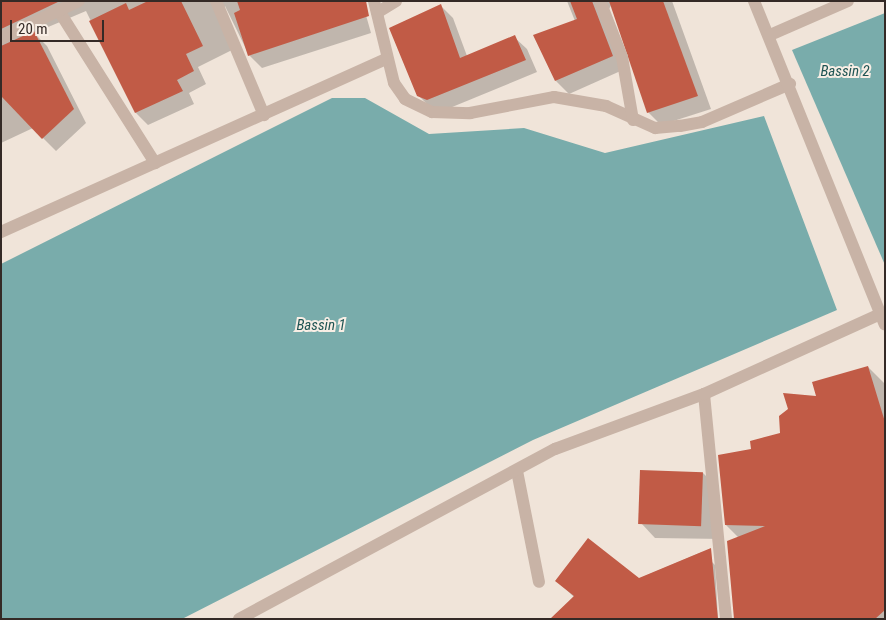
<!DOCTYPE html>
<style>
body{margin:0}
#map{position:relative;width:886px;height:620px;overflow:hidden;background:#f0e4d9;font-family:"Roboto Condensed",sans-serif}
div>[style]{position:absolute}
.water>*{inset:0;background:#79acab}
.shadow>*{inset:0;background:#0003}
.building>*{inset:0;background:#c15b46;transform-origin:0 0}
.minor>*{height:12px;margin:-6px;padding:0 6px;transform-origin:6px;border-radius:6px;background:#c8b3a6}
span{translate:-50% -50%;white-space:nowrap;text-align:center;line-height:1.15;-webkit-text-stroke:4px #f8eee5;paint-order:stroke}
.water-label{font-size:15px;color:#1e5453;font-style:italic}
.frame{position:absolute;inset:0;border:2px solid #342a26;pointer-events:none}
.scale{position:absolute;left:10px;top:20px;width:94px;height:22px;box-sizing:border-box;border:2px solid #342a26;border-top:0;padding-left:6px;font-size:15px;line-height:18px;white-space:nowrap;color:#342a26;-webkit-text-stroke:4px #f8eee5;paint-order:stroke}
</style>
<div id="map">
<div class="water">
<div style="clip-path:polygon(885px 13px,885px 265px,792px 50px)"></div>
<div style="clip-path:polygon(332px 98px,365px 98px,429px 134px,524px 128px,605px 153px,764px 116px,837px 310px,533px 440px,182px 619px,1px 619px,1px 264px)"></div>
</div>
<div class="shadow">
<div style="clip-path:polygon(1px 1px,362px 1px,371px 33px,262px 68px,249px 55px,225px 6px,221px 17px,234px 49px,198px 67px,206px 84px,189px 93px,194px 104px,148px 125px,136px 113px,86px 11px,34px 33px,47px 46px,86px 123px,56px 151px,33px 128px,1px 143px)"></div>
<div style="clip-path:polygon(567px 1px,672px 1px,711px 109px,661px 125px,648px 112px,611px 5px,605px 18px,625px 69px,569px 94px,556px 81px,575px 21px)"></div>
<div style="clip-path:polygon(441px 6px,453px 18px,467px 56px,514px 37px,527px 49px,537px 72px,440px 112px,431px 108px,418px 95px)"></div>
<div style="clip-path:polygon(868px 367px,885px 384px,885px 619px,735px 619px,739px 538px,726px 525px,752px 450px,782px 434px,818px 397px)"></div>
<div style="clip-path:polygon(703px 473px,718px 488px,723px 539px,655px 538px,641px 523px)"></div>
<div style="clip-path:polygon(702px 552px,715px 565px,718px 619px,574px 597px,557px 581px,638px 579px)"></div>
</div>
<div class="building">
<div style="clip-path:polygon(1px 1px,60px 1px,1px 29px)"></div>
<div style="clip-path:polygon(148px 1px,181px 1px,203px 46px,186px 54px,194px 71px,177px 80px,183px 91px,135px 113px,89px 21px,126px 3px,129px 10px)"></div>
<div style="clip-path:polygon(237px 1px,366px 1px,369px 16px,248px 56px,234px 13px,240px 10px)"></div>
<div style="clip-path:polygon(570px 1px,592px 1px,613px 56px,555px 81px,533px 35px,577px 19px)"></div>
<div style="clip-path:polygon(609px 1px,663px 1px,698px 96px,647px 113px)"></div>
<div style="clip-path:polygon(441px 4px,460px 58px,515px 35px,526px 60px,427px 100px,417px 96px,389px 28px)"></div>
<div style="clip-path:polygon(34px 31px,74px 109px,42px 139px,1px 96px,1px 46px)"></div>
<div style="clip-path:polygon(868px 366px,885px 422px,885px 610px,875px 619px,734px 619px,727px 541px,765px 526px,725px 525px,718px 455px,751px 449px,750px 441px,780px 433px,779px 416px,788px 409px,783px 393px,816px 396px,812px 382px)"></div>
<div style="left:640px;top:470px;width:63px;height:54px;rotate:2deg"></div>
<div style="clip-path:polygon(588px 538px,639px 578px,711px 548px,718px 619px,550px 619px,574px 596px,555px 581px)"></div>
</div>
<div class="minor">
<div style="left:216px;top:1px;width:124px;rotate:67.2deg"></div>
<div style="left:374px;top:1px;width:84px;rotate:76.3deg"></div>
<div style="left:394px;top:83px;width:19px;rotate:55deg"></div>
<div style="left:405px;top:99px;width:30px;rotate:26deg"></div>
<div style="left:432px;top:112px;width:38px;rotate:2deg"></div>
<div style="left:470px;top:113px;width:86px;rotate:-10.8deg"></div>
<div style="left:554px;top:97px;width:53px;rotate:9.8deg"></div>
<div style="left:606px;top:106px;width:54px;rotate:24.2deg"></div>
<div style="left:655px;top:128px;width:25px;rotate:-5deg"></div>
<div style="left:680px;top:126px;width:22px;rotate:-10deg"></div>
<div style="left:702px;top:122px;width:96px;rotate:-23.4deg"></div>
<div style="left:600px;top:1px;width:60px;rotate:68.6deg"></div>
<div style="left:622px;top:57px;width:64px;rotate:80.1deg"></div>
<div style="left:754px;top:1px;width:349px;rotate:68deg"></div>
<div style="left:59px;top:11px;width:180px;rotate:57.7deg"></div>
<div style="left:378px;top:12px;width:21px;rotate:-31deg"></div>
<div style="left:770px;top:35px;width:85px;rotate:-23.6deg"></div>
<div style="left:1px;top:38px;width:86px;rotate:-25.4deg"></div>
<div style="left:1px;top:232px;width:422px;rotate:-24.2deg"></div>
<div style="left:704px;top:394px;width:226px;rotate:84.4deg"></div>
<div style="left:517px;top:471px;width:113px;rotate:78.8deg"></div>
<div style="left:239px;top:619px;width:359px;rotate:-28.3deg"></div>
<div style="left:555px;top:449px;width:159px;rotate:-20.3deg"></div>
<div style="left:704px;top:394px;width:193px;rotate:-24.4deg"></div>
</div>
<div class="water-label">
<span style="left:845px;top:72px">Bassin 2</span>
<span style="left:321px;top:326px">Bassin 1</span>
</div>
<div class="frame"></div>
<div class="scale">20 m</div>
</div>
